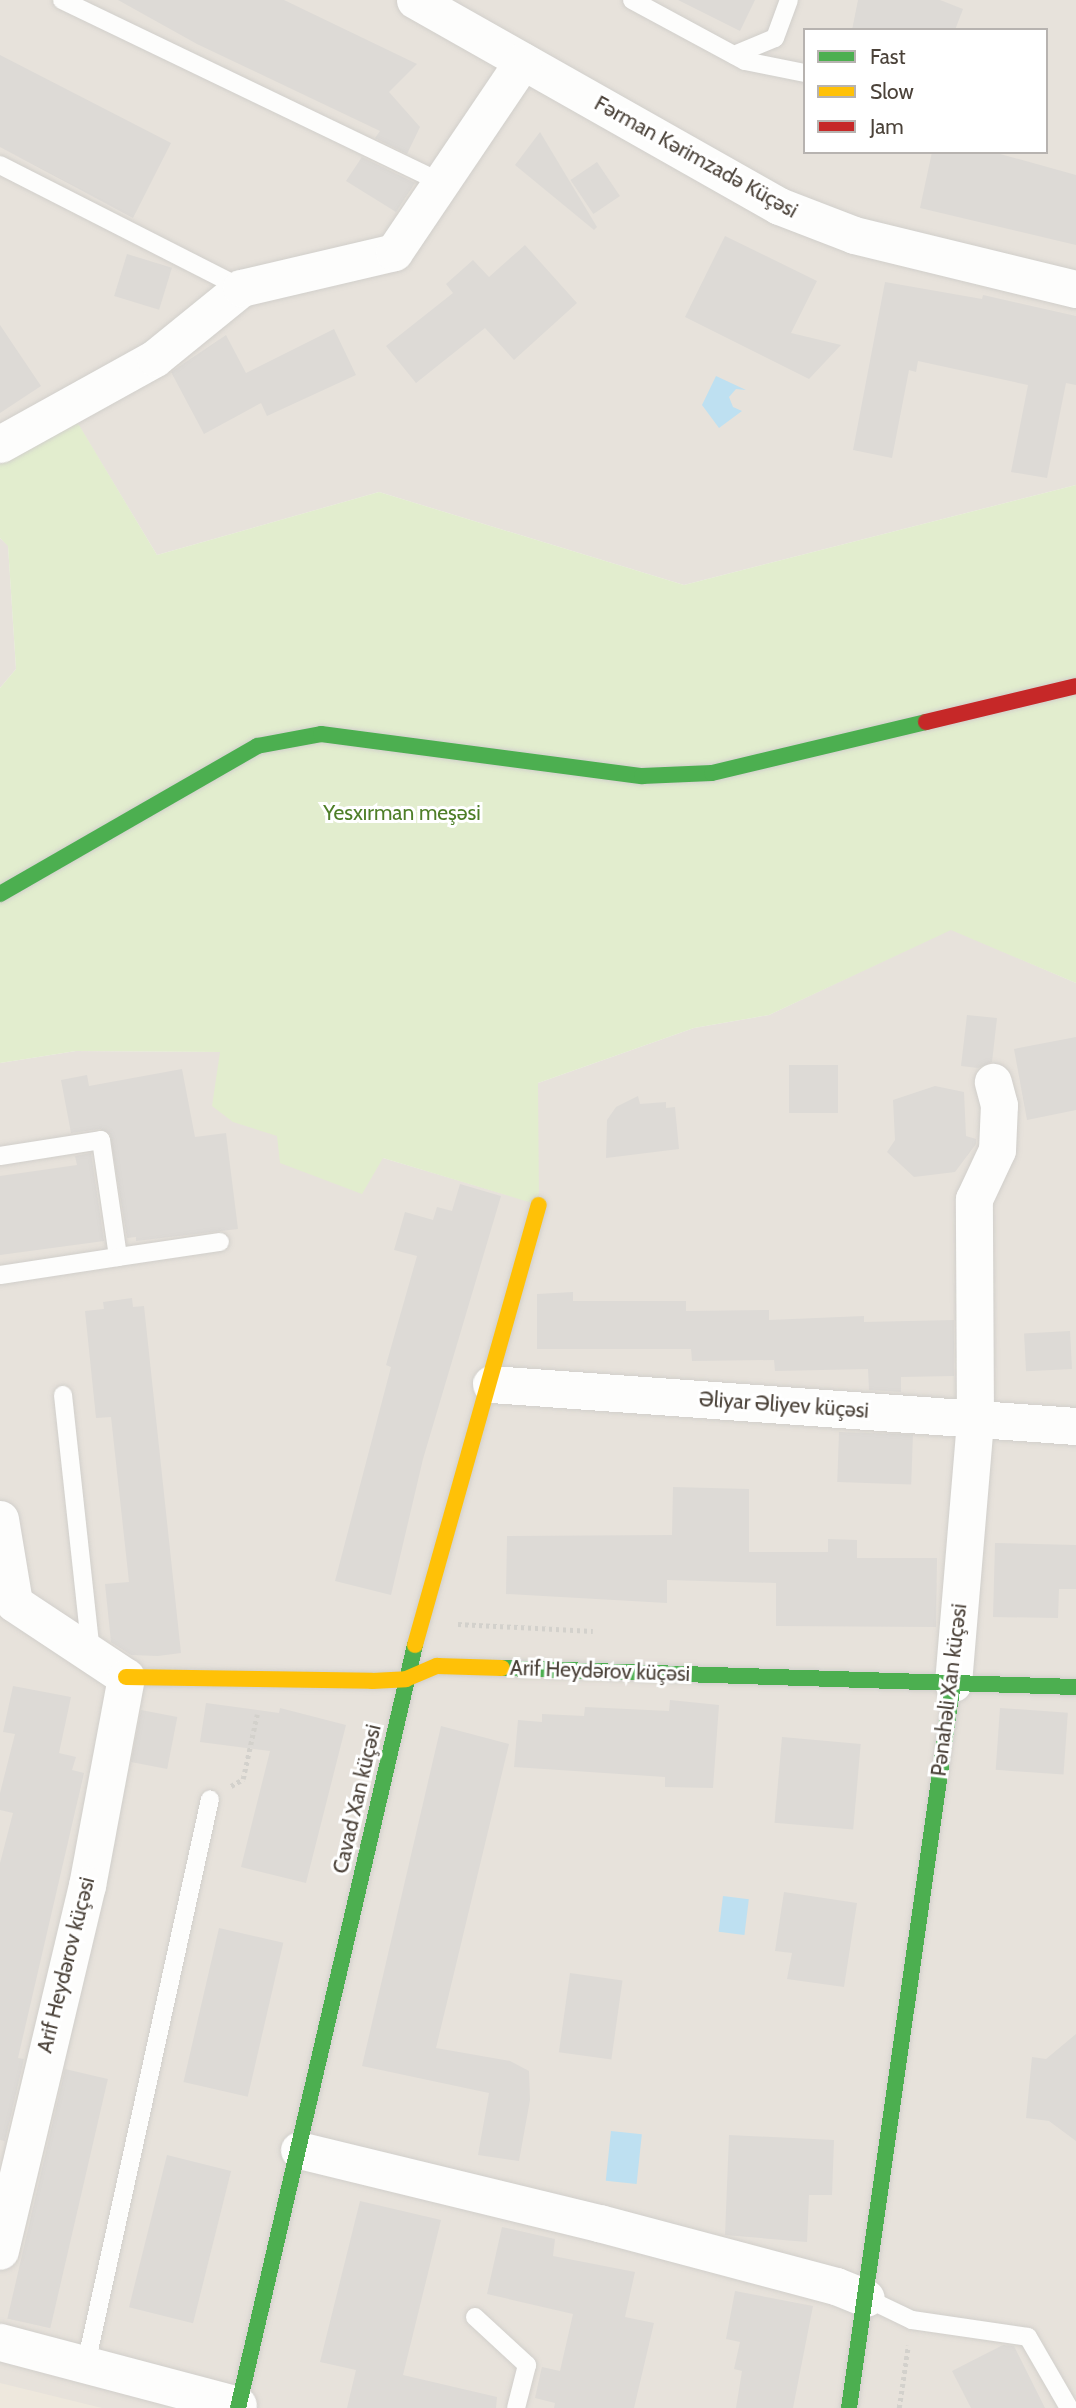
<!DOCTYPE html>
<meta charset="utf-8">
<style>
body{margin:0}
#map{position:relative;width:1076px;height:2408px;overflow:hidden;background:#f3f1ee;font-family:Cabin,sans-serif}
div>[style]{position:absolute}
.residential>*{inset:0;background:#e7e2db}
.education>*{inset:0;background:#eee8dd}
.green>*{inset:0;background:#e2edce}
.water>*{inset:0;background:#bee0f1;transform-origin:0 0}
.building>*{inset:0;background:#dddad6;transform-origin:0 0}
.path>*{height:4.5px;margin-top:-2.25px;transform-origin:0;background:repeating-linear-gradient(90deg,#d3d1cc 0 3.5px,transparent 0 7px)}
.roads{filter:drop-shadow(0 0 2px #d1cfcb) drop-shadow(0 0 2px #d1cfcb)}
.lane>*{height:18px;margin:-9px;padding:0 9px;transform-origin:9px;border-radius:9px;background:#fdfdfc}
.street>*{height:37px;margin:-18.5px;padding:0 18.5px;transform-origin:18.5px;border-radius:18.5px;background:#fdfdfc}
.fast>*{height:16px;margin:-8px;padding:0 8px;transform-origin:8px;border-radius:8px;background:#4caf50}
.slow>*{height:16px;margin:-8px;padding:0 8px;transform-origin:8px;border-radius:8px;background:#ffc107}
.jam>*{height:16px;margin:-8px;padding:0 8px;transform-origin:8px;border-radius:8px;background:#c62828}
span{translate:-50% -50%;white-space:nowrap;text-align:center;line-height:1.15;-webkit-text-stroke:6px #fff;paint-order:stroke}
.street-label{font-size:21px;color:#4b4239}
.park-label{font-size:21px;color:#4f7f29}
.legend{position:absolute;left:803px;top:28px;width:245px;height:126px;box-sizing:border-box;background:#fff;border:2px solid #b7b3b0;margin:0;padding:9px 12px;list-style:none;font-size:21px;color:#4b4239}
.legend li{display:flex;align-items:center;gap:14px;height:35px}
.legend b{width:35px;border:2px solid #b7b3b0}
</style>
<div id="map">
<div class="residential">
<div style="clip-path:polygon(evenodd,0 0,1076px 0,1076px 485px,684px 585px,379px 492px,157px 555px,76px 421px,0 464px,0 0,805px 30px,1046px 30px,1046px 152px,805px 152px,805px 30px)"></div>
<div style="clip-path:polygon(0 538px,8px 545px,16px 669px,0 688px)"></div>
<div style="clip-path:polygon(951px 929px,1076px 983px,1076px 2408px,0 2408px,0 1063px,76px 1051px,221px 1052px,383px 1158px,538px 1204px,538px 1083px,694px 1028px,769px 1015px)"></div>
</div>
<div class="education">
<div style="clip-path:polygon(0 2383px,102px 2408px,0 2408px)"></div>
</div>
<div class="green">
<div style="clip-path:polygon(76px 420px,157px 555px,379px 492px,684px 585px,1076px 485px,1076px 983px,951px 930px,769px 1015px,694px 1028px,538px 1083px,539px 1205px,383px 1158px,362px 1194px,280px 1163px,277px 1136px,233px 1122px,212px 1106px,220px 1052px,76px 1051px,0 1063px,0 688px,16px 669px,8px 546px,0 538px,0 464px)"></div>
</div>
<div class="water">
<div style="clip-path:polygon(716px 376px,746px 390px,736px 389px,729px 397px,733px 407px,742px 411px,719px 428px,702px 405px)"></div>
<div style="left:723px;top:1896px;width:26px;height:36px;rotate:7deg"></div>
<div style="left:611px;top:2131px;width:31px;height:50px;rotate:6deg"></div>
</div>
<div class="building">
<div style="clip-path:polygon(118px 0,284px 0,417px 64px,389px 92px,420px 127px,407px 154px,375px 138px,380px 131px,197px 44px)"></div>
<div style="clip-path:polygon(678px 0,755px 0,740px 31px)"></div>
<div style="clip-path:polygon(858px 0,940px 0,963px 9px,955px 30px,852px 30px)"></div>
<div style="clip-path:polygon(0 55px,171px 143px,133px 218px,0 147px)"></div>
<div style="clip-path:polygon(540px 132px,597px 227px,594px 230px,515px 165px)"></div>
<div style="clip-path:polygon(932px 152px,993px 152px,1076px 175px,1076px 245px,920px 208px)"></div>
<div style="clip-path:polygon(362px 157px,415px 183px,396px 212px,346px 181px)"></div>
<div style="left:597px;top:162px;width:41px;height:32px;rotate:56deg"></div>
<div style="clip-path:polygon(725px 236px,817px 281px,791px 333px,841px 345px,809px 379px,685px 317px)"></div>
<div style="clip-path:polygon(525px 245px,577px 303px,514px 360px,485px 328px,416px 383px,386px 346px,453px 293px,446px 284px,473px 260px,489px 277px)"></div>
<div style="left:127px;top:254px;width:47px;height:44px;rotate:17deg"></div>
<div style="clip-path:polygon(885px 282px,982px 299px,983px 295px,1076px 316px,1076px 385px,1066px 383px,1047px 478px,1011px 472px,1028px 385px,918px 361px,916px 372px,909px 370px,892px 458px,853px 450px)"></div>
<div style="clip-path:polygon(0 325px,41px 386px,0 413px)"></div>
<div style="clip-path:polygon(334px 329px,356px 375px,267px 416px,261px 403px,204px 434px,171px 372px,226px 335px,246px 373px)"></div>
<div style="clip-path:polygon(967px 1015px,997px 1018px,992px 1062px,978px 1068px,961px 1066px)"></div>
<div style="clip-path:polygon(1076px 1037px,1076px 1110px,1027px 1120px,1014px 1049px)"></div>
<div style="left:789px;top:1065px;width:49px;height:48px"></div>
<div style="clip-path:polygon(182px 1069px,195px 1137px,226px 1133px,238px 1229px,136px 1241px,136px 1237px,127px 1238px,110px 1134px,100px 1129px,71px 1133px,61px 1080px,87px 1075px,89px 1086px)"></div>
<div style="clip-path:polygon(935px 1086px,964px 1092px,966px 1136px,976px 1139px,976px 1144px,955px 1172px,914px 1177px,887px 1152px,895px 1140px,893px 1100px)"></div>
<div style="clip-path:polygon(638px 1096px,640px 1104px,666px 1102px,666px 1108px,675px 1107px,679px 1149px,606px 1158px,607px 1120px,616px 1107px)"></div>
<div style="clip-path:polygon(91px 1153px,104px 1241px,0 1255px,0 1176px,77px 1165px,75px 1156px)"></div>
<div style="clip-path:polygon(460px 1184px,501px 1196px,423px 1459px,391px 1595px,335px 1581px,391px 1367px,386px 1365px,417px 1256px,394px 1250px,405px 1212px,433px 1220px,437px 1207px,452px 1211px)"></div>
<div style="clip-path:polygon(573px 1292px,573px 1301px,686px 1301px,686px 1311px,769px 1310px,769px 1320px,864px 1316px,864px 1322px,954px 1320px,954px 1376px,901px 1377px,901px 1392px,869px 1390px,868px 1369px,775px 1371px,774px 1360px,692px 1361px,691px 1349px,537px 1349px,537px 1294px)"></div>
<div style="clip-path:polygon(132px 1298px,133px 1307px,144px 1306px,181px 1653px,158px 1656px,131px 1655px,111px 1642px,105px 1584px,129px 1582px,111px 1417px,96px 1418px,85px 1311px,104px 1309px,103px 1302px)"></div>
<div style="left:1070px;top:1331px;width:38px;height:46px;rotate:87deg"></div>
<div style="left:839px;top:1432px;width:74px;height:50px;rotate:2deg"></div>
<div style="clip-path:polygon(673px 1487px,749px 1489px,749px 1552px,828px 1552px,828px 1539px,857px 1540px,857px 1558px,937px 1558px,936px 1627px,776px 1626px,776px 1583px,667px 1580px,667px 1603px,506px 1594px,507px 1536px,672px 1535px)"></div>
<div style="clip-path:polygon(995px 1543px,1076px 1545px,1076px 1589px,1059px 1589px,1058px 1618px,993px 1617px)"></div>
<div style="clip-path:polygon(13px 1686px,71px 1697px,59px 1753px,76px 1757px,72px 1770px,84px 1773px,18px 2058px,24px 2059px,5px 2141px,0 2140px,0 1863px,13px 1813px,0 1810px,0 1793px,15px 1734px,3px 1732px)"></div>
<div style="clip-path:polygon(670px 1700px,719px 1705px,713px 1788px,665px 1787px,665px 1777px,514px 1767px,518px 1720px,542px 1722px,542px 1714px,584px 1716px,585px 1707px,669px 1711px)"></div>
<div style="clip-path:polygon(206px 1703px,279px 1713px,280px 1708px,346px 1725px,306px 1883px,241px 1867px,270px 1751px,200px 1742px)"></div>
<div style="left:1000px;top:1708px;width:68px;height:62px;rotate:4deg"></div>
<div style="left:141px;top:1710px;width:37px;height:53px;rotate:11deg"></div>
<div style="clip-path:polygon(441px 1726px,509px 1744px,436px 2048px,510px 2061px,529px 2071px,530px 2100px,519px 2161px,478px 2155px,489px 2093px,362px 2066px)"></div>
<div style="left:782px;top:1737px;width:79px;height:86px;rotate:5deg"></div>
<div style="clip-path:polygon(784px 1892px,857px 1903px,844px 1987px,787px 1979px,792px 1953px,775px 1951px)"></div>
<div style="left:219px;top:1928px;width:66px;height:158px;rotate:13deg"></div>
<div style="left:570px;top:1973px;width:53px;height:80px;rotate:8deg"></div>
<div style="clip-path:polygon(1076px 2034px,1076px 2141px,1049px 2121px,1026px 2118px,1032px 2057px,1046px 2059px)"></div>
<div style="left:65px;top:2069px;width:44px;height:256px;rotate:13deg"></div>
<div style="clip-path:polygon(729px 2135px,834px 2140px,832px 2195px,809px 2195px,807px 2242px,725px 2235px)"></div>
<div style="left:167px;top:2155px;width:66px;height:157px;rotate:14deg"></div>
<div style="clip-path:polygon(360px 2201px,441px 2220px,403px 2375px,497px 2397px,496px 2408px,347px 2408px,356px 2370px,320px 2362px)"></div>
<div style="clip-path:polygon(502px 2227px,555px 2239px,553px 2256px,635px 2272px,625px 2317px,654px 2323px,634px 2408px,554px 2408px,555px 2403px,535px 2398px,542px 2367px,560px 2371px,573px 2314px,487px 2294px)"></div>
<div style="clip-path:polygon(735px 2291px,813px 2306px,793px 2408px,736px 2408px,742px 2371px,734px 2369px,740px 2342px,726px 2339px)"></div>
<div style="clip-path:polygon(1003px 2345px,1014px 2346px,1045px 2408px,971px 2408px,952px 2371px)"></div>
</div>
<div class="path">
<div style="left:458px;top:1624px;width:135px;rotate:3deg"></div>
<div style="left:231px;top:1786px;width:14px;rotate:-30deg"></div>
<div style="left:243px;top:1779px;width:66px;rotate:-77.7deg"></div>
<div style="left:899px;top:2408px;width:63px;rotate:-81.7deg"></div>
</div>
<div class="roads">
<div class="lane">
<div style="left:62px;top:0;width:422px;rotate:25.7deg"></div>
<div style="left:632px;top:0;width:128px;rotate:28.4deg"></div>
<div style="left:745px;top:61px;width:61px;rotate:11.3deg"></div>
<div style="left:734px;top:55px;width:44px;rotate:-22.5deg"></div>
<div style="left:775px;top:38px;width:40px;rotate:-69.8deg"></div>
<div style="left:0;top:165px;width:271px;rotate:27deg"></div>
<div style="left:0;top:1156px;width:102px;rotate:-9deg"></div>
<div style="left:101px;top:1140px;width:118px;rotate:81.7deg"></div>
<div style="left:118px;top:1257px;width:119px;rotate:171.3deg"></div>
<div style="left:118px;top:1257px;width:103px;rotate:-8.4deg"></div>
<div style="left:63px;top:1395px;width:260px;rotate:83.8deg"></div>
<div style="left:866px;top:2298px;width:51px;rotate:25.6deg"></div>
<div style="left:912px;top:2320px;width:117px;rotate:8.3deg"></div>
<div style="left:1028px;top:2337px;width:82px;rotate:60deg"></div>
<div style="left:475px;top:2317px;width:71px;rotate:42.7deg"></div>
<div style="left:527px;top:2365px;width:44px;rotate:104.3deg"></div>
<div style="left:86px;top:2364px;width:578px;rotate:-77.62deg"></div>
</div>
<div class="street">
<div style="left:415px;top:0;width:418px;rotate:29.5deg"></div>
<div style="left:779px;top:206px;width:80px;rotate:21.1deg"></div>
<div style="left:854px;top:235px;width:228px;rotate:13.7deg"></div>
<div style="left:0;top:444px;width:177px;rotate:-29deg"></div>
<div style="left:155px;top:358px;width:111px;rotate:-39.1deg"></div>
<div style="left:241px;top:288px;width:157px;rotate:-13.2deg"></div>
<div style="left:394px;top:252px;width:230px;rotate:-56deg"></div>
<div style="left:491px;top:1384px;width:587px;rotate:4.11deg"></div>
<div style="left:0;top:1519px;width:85px;rotate:80.5deg"></div>
<div style="left:14px;top:1603px;width:134px;rotate:33.5deg"></div>
<div style="left:126px;top:1677px;width:212px;rotate:100.6deg"></div>
<div style="left:87px;top:1885px;width:376px;rotate:103.4deg"></div>
<div style="left:953px;top:1683px;width:265px;rotate:-85.2deg"></div>
<div style="left:975px;top:1419px;width:220px;rotate:-90.3deg"></div>
<div style="left:974px;top:1199px;width:54px;rotate:-64.9deg"></div>
<div style="left:997px;top:1150px;width:45px;rotate:-87.5deg"></div>
<div style="left:999px;top:1105px;width:24px;rotate:-105deg"></div>
<div style="left:299px;top:2150px;width:309px;rotate:13.7deg"></div>
<div style="left:599px;top:2223px;width:245px;rotate:14.9deg"></div>
<div style="left:836px;top:2286px;width:32px;rotate:22deg"></div>
<div style="left:0;top:2342px;width:246px;rotate:14.8deg"></div>
</div>
<div class="fast">
<div style="left:0;top:894px;width:297px;rotate:-29.9deg"></div>
<div style="left:257px;top:746px;width:65px;rotate:-10.6deg"></div>
<div style="left:321px;top:734px;width:324px;rotate:7.5deg"></div>
<div style="left:642px;top:776px;width:70px;rotate:-2.5deg"></div>
<div style="left:712px;top:773px;width:220px;rotate:-13.4deg"></div>
<div style="left:502px;top:1668px;width:574px;rotate:1.9deg"></div>
<div style="left:238px;top:2408px;width:783px;rotate:-76.94deg"></div>
<div style="left:849px;top:2408px;width:732px;rotate:-81.84deg"></div>
</div>
<div class="slow">
<div style="left:415px;top:1645px;width:457px;rotate:-74.3deg"></div>
<div style="left:126px;top:1677px;width:246px;rotate:0.9deg"></div>
<div style="left:372px;top:1681px;width:34px;rotate:-3deg"></div>
<div style="left:406px;top:1679px;width:34px;rotate:-23deg"></div>
<div style="left:437px;top:1666px;width:65px;rotate:1.8deg"></div>
</div>
<div class="jam">
<div style="left:926px;top:722px;width:154px;rotate:-13.5deg"></div>
</div>
</div>
<div class="street-label">
<span style="left:696px;top:157px;rotate:29deg">Fərman Kərimzadə Küçəsi</span>
<span style="left:784px;top:1405px;rotate:4deg">Əliyar Əliyev küçəsi</span>
<span style="left:600px;top:1671px;rotate:2deg">Arif Heydərov küçəsi</span>
<span style="left:949px;top:1690px;rotate:-83deg">Pənahəli Xan küçəsi</span>
<span style="left:357px;top:1799px;rotate:-77deg">Cavad Xan küçəsi</span>
<span style="left:66px;top:1965px;rotate:-76deg">Arif Heydərov küçəsi</span>
</div>
<div class="park-label">
<span style="left:402px;top:813px">Yesxırman meşəsi</span>
</div>
<ul class="legend">
<li><b style="height:9px;background:#4caf50"></b>Fast</li>
<li><b style="height:9px;background:#ffc107"></b>Slow</li>
<li><b style="height:9px;background:#c62828"></b>Jam</li>
</ul>
</div>
